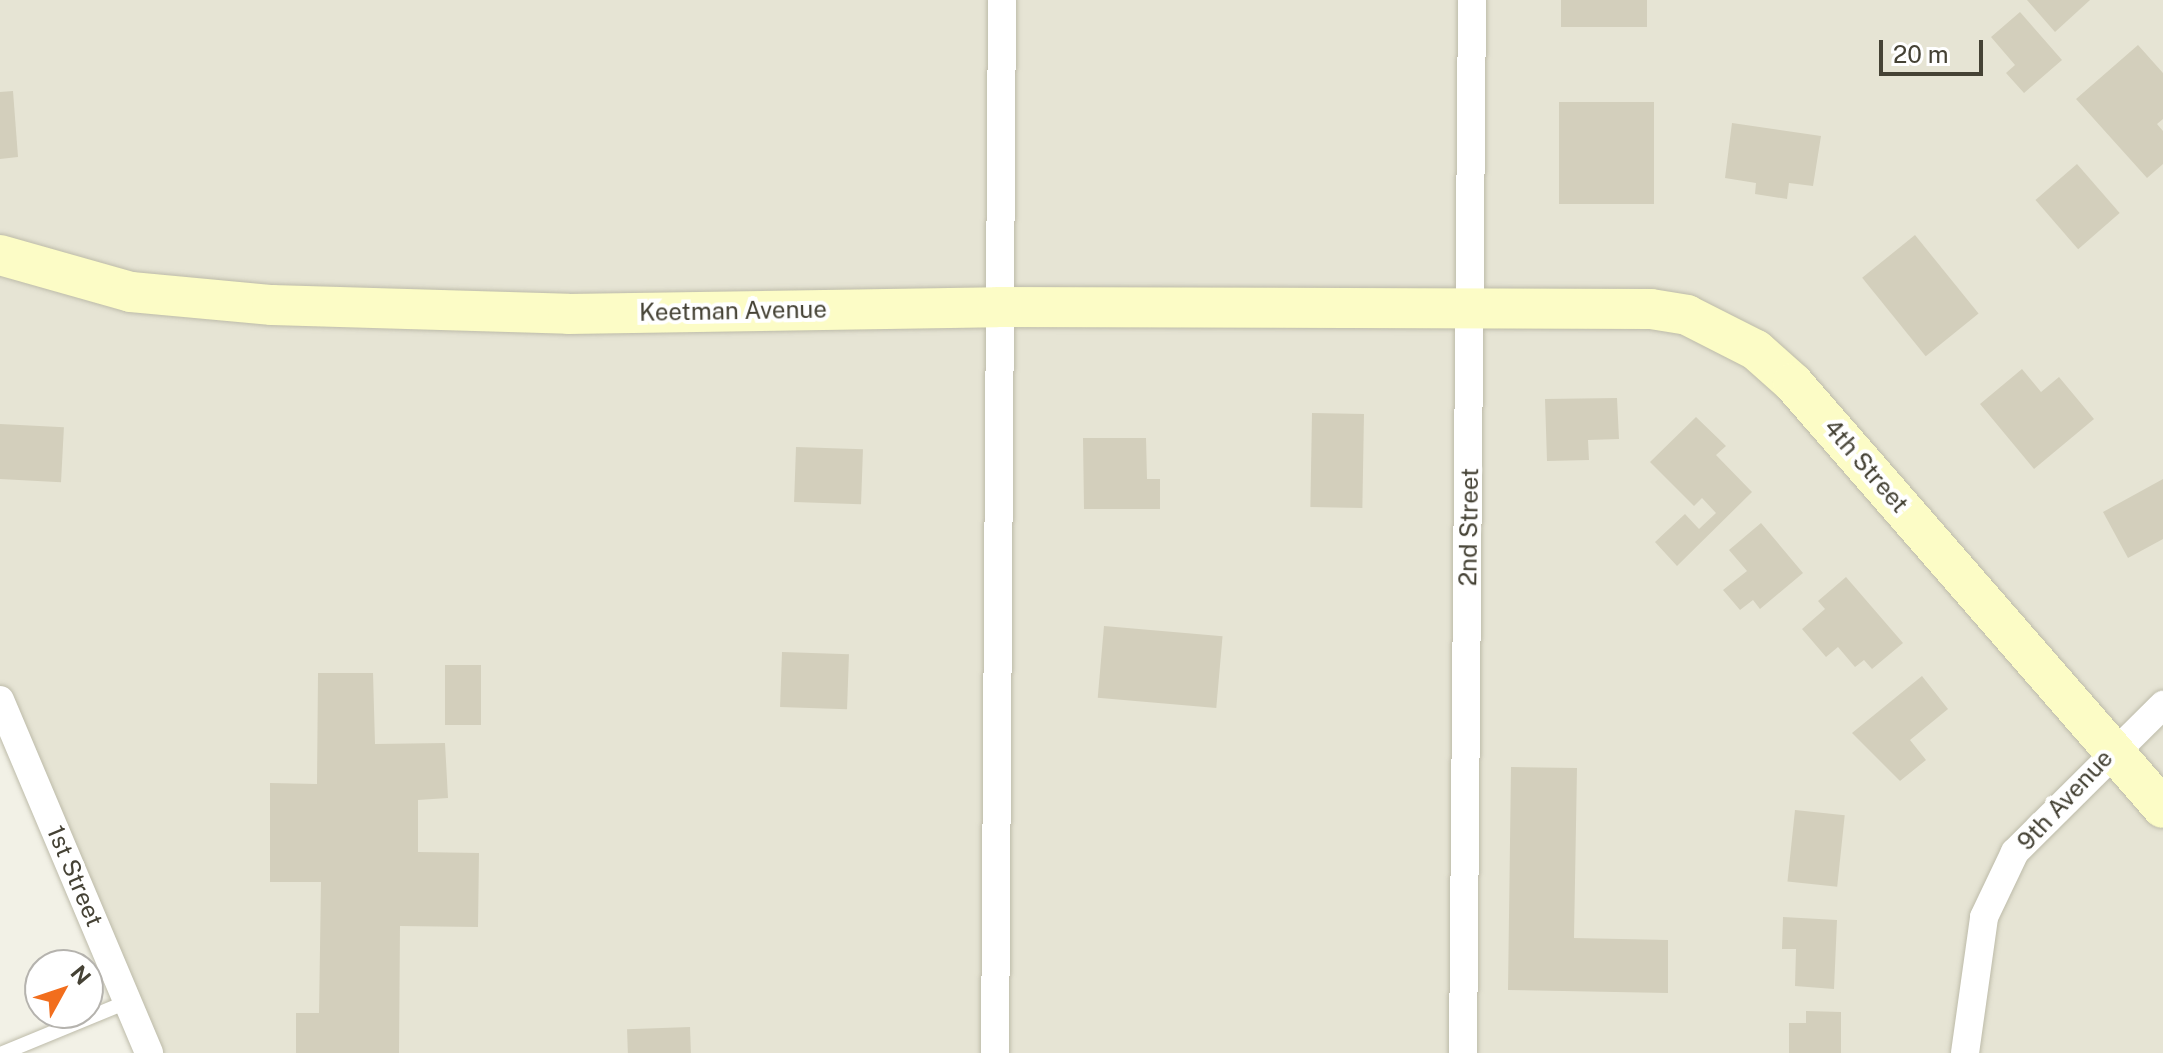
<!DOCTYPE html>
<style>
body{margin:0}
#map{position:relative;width:2163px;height:1053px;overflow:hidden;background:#f2f1e6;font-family:"Public Sans",sans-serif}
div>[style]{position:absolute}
.residential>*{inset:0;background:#e6e4d4}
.building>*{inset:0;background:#d3cfbc;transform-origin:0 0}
.roads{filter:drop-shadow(0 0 2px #bdbba9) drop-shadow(0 0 2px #bdbba9)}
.lane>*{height:14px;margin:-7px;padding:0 7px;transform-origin:7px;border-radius:7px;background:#fff}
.street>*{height:28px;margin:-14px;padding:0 14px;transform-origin:14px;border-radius:14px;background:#fff}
.secondary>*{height:40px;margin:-20px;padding:0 20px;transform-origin:20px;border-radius:20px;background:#fcfcc6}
span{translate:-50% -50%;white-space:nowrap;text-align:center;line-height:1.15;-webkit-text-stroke:8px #fff;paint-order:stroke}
.street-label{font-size:24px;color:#454235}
.north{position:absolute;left:24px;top:949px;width:80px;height:80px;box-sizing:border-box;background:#fff;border:2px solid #b5b3ae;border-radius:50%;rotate:50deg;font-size:22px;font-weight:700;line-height:32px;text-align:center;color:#454235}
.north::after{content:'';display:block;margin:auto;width:28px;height:36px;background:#f26e1d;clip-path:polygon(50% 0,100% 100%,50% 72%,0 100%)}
.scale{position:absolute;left:1879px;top:40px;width:104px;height:36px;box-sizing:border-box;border:4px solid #454235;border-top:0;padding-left:10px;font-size:24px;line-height:28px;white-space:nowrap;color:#454235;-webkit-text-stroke:6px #fff;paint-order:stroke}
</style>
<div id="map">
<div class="residential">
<div style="clip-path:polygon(0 0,2163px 0,2163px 1053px,149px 1053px,0 700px)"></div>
</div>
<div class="building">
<div style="left:1561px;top:0;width:86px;height:27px"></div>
<div style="clip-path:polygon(2027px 0,2090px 0,2055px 32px)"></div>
<div style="clip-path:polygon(2020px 12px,2062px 60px,2024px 93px,2006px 73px,2015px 65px,1991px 37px)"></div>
<div style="clip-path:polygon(2138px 45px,2163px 73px,2163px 119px,2157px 124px,2163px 131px,2163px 164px,2147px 178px,2076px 99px)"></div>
<div style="clip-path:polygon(13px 91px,18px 157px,0 159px,0 92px)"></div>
<div style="left:1654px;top:102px;width:102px;height:95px;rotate:90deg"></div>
<div style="clip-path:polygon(1732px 123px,1821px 136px,1813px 186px,1789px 183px,1787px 199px,1755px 194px,1756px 183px,1725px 178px)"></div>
<div style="left:2077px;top:164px;width:65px;height:55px;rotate:49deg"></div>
<div style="left:1915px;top:235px;width:101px;height:68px;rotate:51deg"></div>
<div style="clip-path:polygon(2022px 369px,2041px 392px,2059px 377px,2094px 419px,2034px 469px,1980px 404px)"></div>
<div style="clip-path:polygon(1617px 398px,1619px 439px,1588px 440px,1589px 460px,1547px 461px,1545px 399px)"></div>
<div style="left:1312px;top:413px;width:52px;height:94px;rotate:1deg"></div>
<div style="clip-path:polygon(1696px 417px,1726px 446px,1716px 455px,1752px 492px,1677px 566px,1655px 542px,1685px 514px,1699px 529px,1716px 513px,1702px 498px,1694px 506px,1650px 462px)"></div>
<div style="left:0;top:424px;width:64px;height:55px;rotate:3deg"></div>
<div style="clip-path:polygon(1083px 438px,1146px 438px,1147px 479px,1160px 479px,1160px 509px,1084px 509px)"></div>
<div style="left:796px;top:447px;width:67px;height:55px;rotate:2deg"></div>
<div style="clip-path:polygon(2163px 479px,2163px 539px,2128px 558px,2103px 512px)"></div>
<div style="clip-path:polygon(1761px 523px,1803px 573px,1760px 609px,1753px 600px,1740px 610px,1723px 590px,1747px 571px,1729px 550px)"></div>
<div style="clip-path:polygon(1846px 577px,1903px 643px,1872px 669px,1864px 660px,1855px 667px,1838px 647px,1826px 657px,1802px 629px,1825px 609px,1818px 601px)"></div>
<div style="left:1104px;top:626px;width:119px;height:72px;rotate:5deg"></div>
<div style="left:782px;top:652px;width:67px;height:55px;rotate:2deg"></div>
<div style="left:445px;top:665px;width:36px;height:60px"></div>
<div style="clip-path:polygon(318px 673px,373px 673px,375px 744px,445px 743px,448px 798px,418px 800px,418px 852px,479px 853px,478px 927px,400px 926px,399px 1053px,296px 1053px,296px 1013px,319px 1013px,321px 882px,270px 882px,270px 783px,317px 784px)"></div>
<div style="clip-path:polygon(1922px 676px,1948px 709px,1910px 740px,1926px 760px,1900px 781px,1852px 733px)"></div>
<div style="clip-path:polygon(1511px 767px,1577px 768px,1574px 938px,1668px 940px,1668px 993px,1508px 990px)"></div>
<div style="left:1795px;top:810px;width:50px;height:72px;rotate:6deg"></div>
<div style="clip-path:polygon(1783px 917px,1837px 920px,1834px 989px,1795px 986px,1796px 949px,1782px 949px)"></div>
<div style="clip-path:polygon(1806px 1011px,1841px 1012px,1841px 1053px,1789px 1053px,1789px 1023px,1806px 1023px)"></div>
<div style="left:690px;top:1027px;width:26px;height:63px;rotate:88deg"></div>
</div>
<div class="roads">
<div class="lane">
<div style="left:3px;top:1053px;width:134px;rotate:-22.4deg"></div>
</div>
<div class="street">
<div style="left:0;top:700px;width:383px;rotate:67.1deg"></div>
<div style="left:995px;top:1053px;width:1053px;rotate:-89.62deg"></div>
<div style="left:1463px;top:1053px;width:1053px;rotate:-89.51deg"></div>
<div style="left:1965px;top:1053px;width:137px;rotate:-82deg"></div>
<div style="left:1984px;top:917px;width:72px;rotate:-64.5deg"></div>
<div style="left:2015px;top:852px;width:209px;rotate:-44.8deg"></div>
</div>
<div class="secondary">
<div style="left:0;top:255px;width:136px;rotate:15.8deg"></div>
<div style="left:131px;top:292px;width:142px;rotate:5.3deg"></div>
<div style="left:272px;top:305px;width:296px;rotate:1.7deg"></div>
<div style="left:568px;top:314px;width:429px;rotate:-0.9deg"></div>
<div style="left:997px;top:307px;width:654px;rotate:0.18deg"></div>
<div style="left:1651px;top:309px;width:36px;rotate:9deg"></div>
<div style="left:1687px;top:315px;width:77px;rotate:26.9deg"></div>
<div style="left:1756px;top:350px;width:50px;rotate:41.7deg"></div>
<div style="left:1793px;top:383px;width:563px;rotate:48.96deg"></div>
</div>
</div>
<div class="street-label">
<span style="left:733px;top:311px;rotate:-1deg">Keetman Avenue</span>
<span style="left:1866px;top:466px;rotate:49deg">4th Street</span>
<span style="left:1469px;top:527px;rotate:-89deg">2nd Street</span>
<span style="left:2065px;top:800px;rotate:-47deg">9th Avenue</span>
<span style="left:75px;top:876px;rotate:67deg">1st Street</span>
</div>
<div class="north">N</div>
<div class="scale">20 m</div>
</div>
